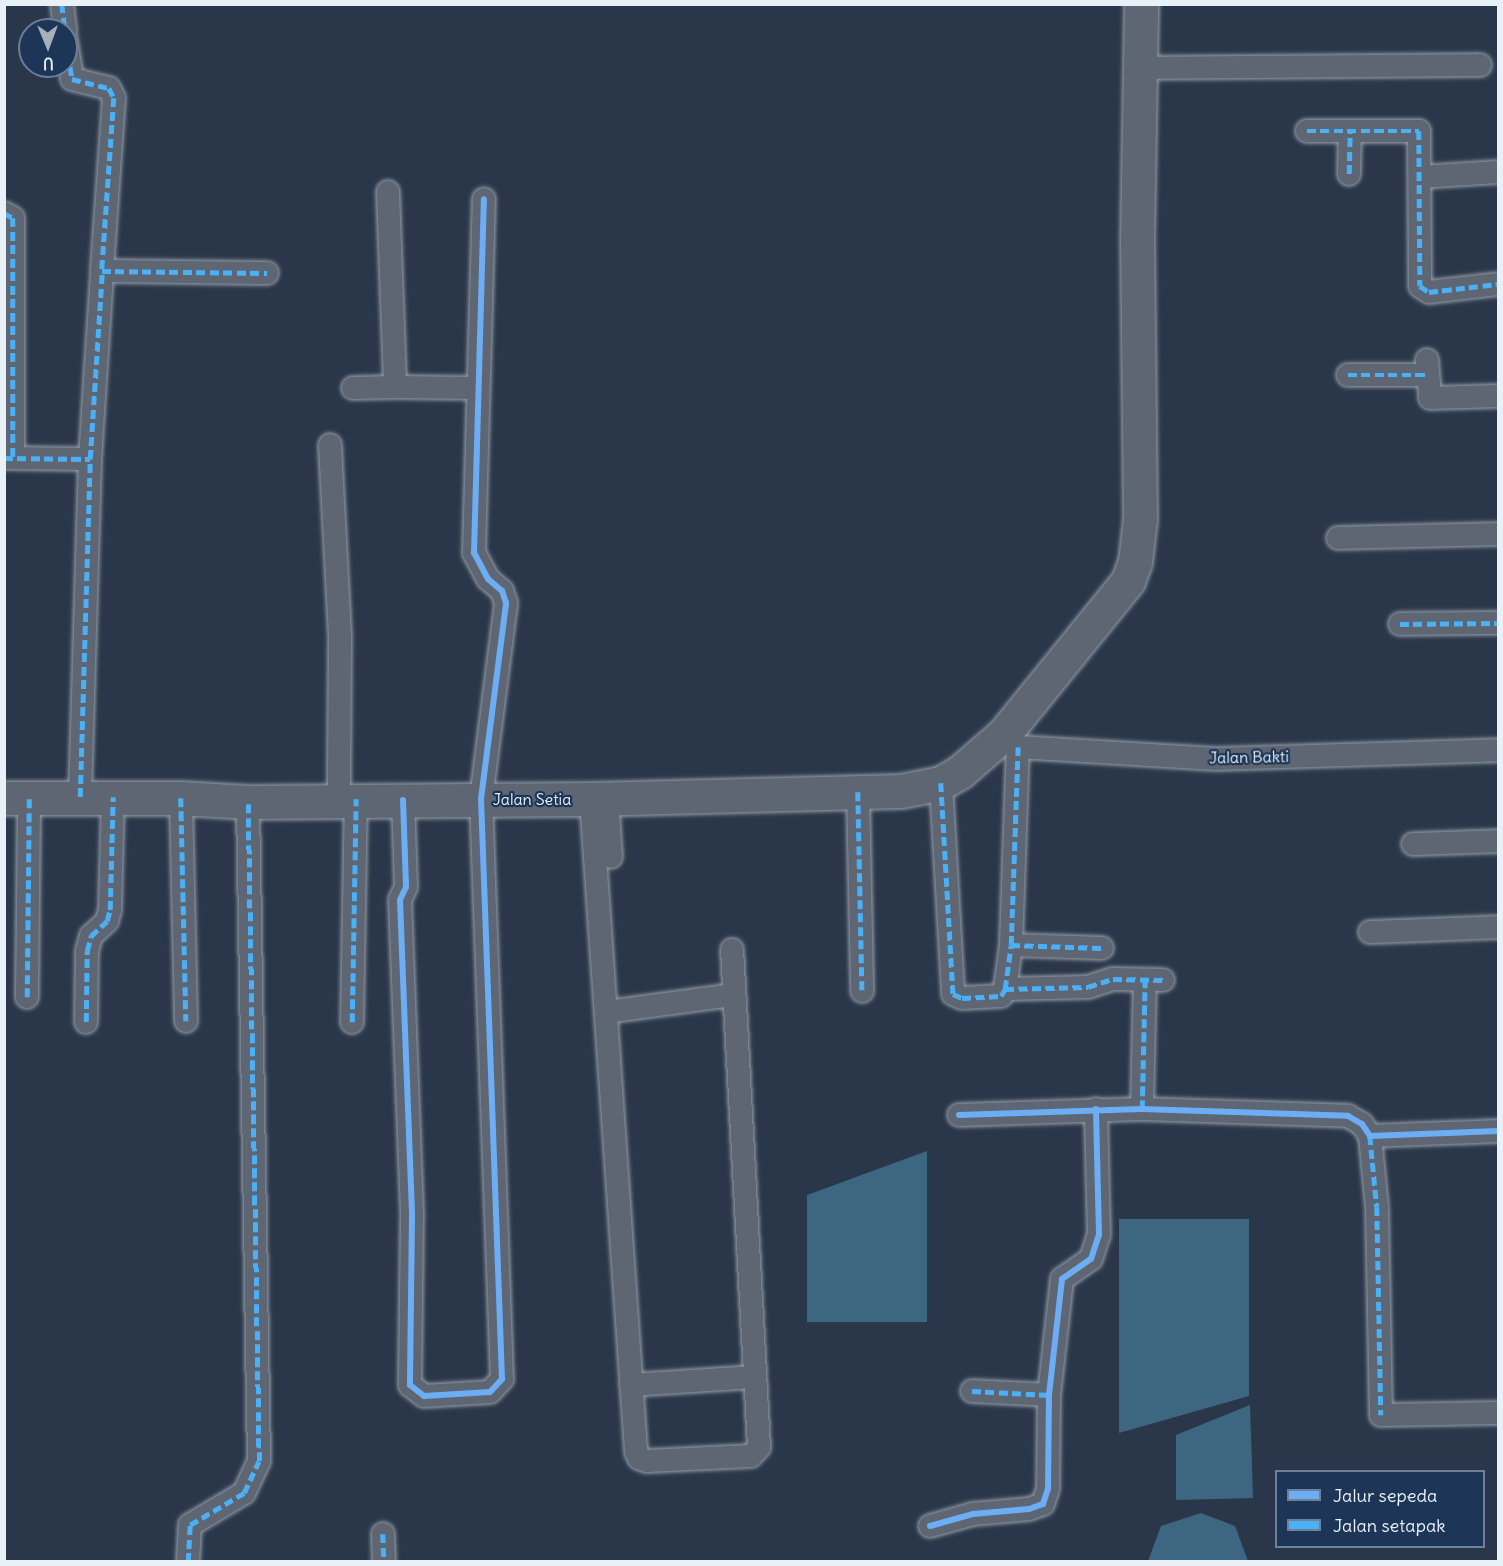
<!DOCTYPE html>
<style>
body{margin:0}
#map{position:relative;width:1503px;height:1566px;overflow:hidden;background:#2a374a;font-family:Delius,sans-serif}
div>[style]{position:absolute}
.water>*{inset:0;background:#3d6681}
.roads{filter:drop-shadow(0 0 2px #959da7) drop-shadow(0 0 2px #959da7)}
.street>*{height:22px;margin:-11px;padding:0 11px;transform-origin:11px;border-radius:11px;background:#5d6672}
.primary>*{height:33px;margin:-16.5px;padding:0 16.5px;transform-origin:16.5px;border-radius:16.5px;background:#5d6672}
.quiet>*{height:4.5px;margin-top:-2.25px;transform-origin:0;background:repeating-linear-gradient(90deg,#4cb0f7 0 9px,transparent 0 13.5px)}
.cycleway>*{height:6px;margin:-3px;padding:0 3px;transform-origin:3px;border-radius:3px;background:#6dadf4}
span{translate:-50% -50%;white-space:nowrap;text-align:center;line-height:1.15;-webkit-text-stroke:4.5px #1d3557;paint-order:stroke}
.street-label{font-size:16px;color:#e8f1f8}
.frame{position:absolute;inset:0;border:6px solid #e8f1f8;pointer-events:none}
.legend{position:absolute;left:1275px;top:1470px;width:210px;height:78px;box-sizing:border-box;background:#1d3557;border:2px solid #6e8097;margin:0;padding:8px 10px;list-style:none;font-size:18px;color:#e8f1f8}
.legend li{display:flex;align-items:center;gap:12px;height:30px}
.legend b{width:30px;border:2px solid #6e8097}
.north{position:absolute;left:18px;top:18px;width:60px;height:60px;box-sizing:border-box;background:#1d3557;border:2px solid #6e8097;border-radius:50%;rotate:179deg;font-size:16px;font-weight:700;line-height:24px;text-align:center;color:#e8f1f8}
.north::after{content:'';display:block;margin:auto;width:21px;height:27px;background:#a6b0bb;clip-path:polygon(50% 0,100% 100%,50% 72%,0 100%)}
</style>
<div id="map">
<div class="water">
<div style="clip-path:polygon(927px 1151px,927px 1322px,807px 1322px,807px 1195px)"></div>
<div style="clip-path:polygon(1119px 1219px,1249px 1219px,1249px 1396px,1119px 1433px)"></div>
<div style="clip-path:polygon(1250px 1405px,1253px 1498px,1176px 1500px,1176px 1435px)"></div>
<div style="clip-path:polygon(1201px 1513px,1235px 1526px,1248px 1561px,1148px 1561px,1161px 1526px)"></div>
</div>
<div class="roads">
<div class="street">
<div style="left:62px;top:4px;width:26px;rotate:83deg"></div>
<div style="left:66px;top:40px;width:39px;rotate:81deg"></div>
<div style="left:72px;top:79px;width:38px;rotate:14deg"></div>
<div style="left:109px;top:88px;width:11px;rotate:63deg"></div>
<div style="left:114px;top:98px;width:173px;rotate:94deg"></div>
<div style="left:1140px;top:68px;width:340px;rotate:-0.5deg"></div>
<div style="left:1307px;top:131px;width:112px"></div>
<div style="left:1419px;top:131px;width:155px;rotate:89.6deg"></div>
<div style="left:1420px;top:286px;width:11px;rotate:34deg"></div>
<div style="left:1429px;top:292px;width:69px;rotate:-6.6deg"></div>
<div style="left:1349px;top:174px;width:43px;rotate:-88.7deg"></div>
<div style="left:1420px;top:177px;width:78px;rotate:-3.7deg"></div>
<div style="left:388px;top:192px;width:195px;rotate:87.9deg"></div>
<div style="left:395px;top:387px;width:81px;rotate:0.7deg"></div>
<div style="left:4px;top:213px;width:10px;rotate:29deg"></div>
<div style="left:13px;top:218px;width:240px;rotate:90deg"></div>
<div style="left:1427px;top:360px;width:38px;rotate:85deg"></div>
<div style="left:1430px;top:398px;width:68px;rotate:-1.7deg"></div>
<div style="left:1348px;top:375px;width:80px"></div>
<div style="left:353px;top:388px;width:42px;rotate:-1.4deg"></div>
<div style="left:330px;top:445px;width:193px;rotate:87deg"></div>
<div style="left:340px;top:638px;width:162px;rotate:90.4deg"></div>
<div style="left:4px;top:458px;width:86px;rotate:0.7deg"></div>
<div style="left:90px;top:459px;width:188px;rotate:-86.3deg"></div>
<div style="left:102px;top:271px;width:165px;rotate:0.7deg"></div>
<div style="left:1338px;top:538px;width:160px;rotate:-1.4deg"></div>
<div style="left:1400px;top:624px;width:98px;rotate:-0.6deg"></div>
<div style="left:1008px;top:737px;width:14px;rotate:45deg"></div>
<div style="left:1018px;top:747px;width:198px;rotate:3.5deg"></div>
<div style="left:1216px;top:759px;width:282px;rotate:-1.8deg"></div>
<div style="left:941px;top:783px;width:211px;rotate:86.7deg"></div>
<div style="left:953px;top:994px;width:10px;rotate:24deg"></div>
<div style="left:962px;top:998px;width:39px;rotate:-3deg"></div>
<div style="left:1001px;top:996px;width:8px;rotate:-60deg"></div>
<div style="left:1005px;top:989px;width:44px;rotate:-82.2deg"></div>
<div style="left:1011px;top:945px;width:198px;rotate:-88deg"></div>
<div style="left:858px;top:792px;width:199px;rotate:88.8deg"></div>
<div style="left:80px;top:797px;width:338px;rotate:-88.3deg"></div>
<div style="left:181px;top:798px;width:223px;rotate:88.7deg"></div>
<div style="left:607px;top:798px;width:59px;rotate:86.1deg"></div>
<div style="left:591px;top:799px;width:654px;rotate:86.05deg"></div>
<div style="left:636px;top:1451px;width:8px;rotate:67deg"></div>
<div style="left:639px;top:1458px;width:9px;rotate:21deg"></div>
<div style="left:647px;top:1461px;width:104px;rotate:-2.8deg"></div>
<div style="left:751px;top:1456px;width:12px;rotate:-48deg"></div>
<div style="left:759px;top:1447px;width:498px;rotate:-93.1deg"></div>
<div style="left:403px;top:800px;width:87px;rotate:88deg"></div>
<div style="left:406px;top:887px;width:14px;rotate:115deg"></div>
<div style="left:400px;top:900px;width:316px;rotate:87.8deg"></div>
<div style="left:412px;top:1216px;width:169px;rotate:90.7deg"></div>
<div style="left:410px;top:1385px;width:18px;rotate:38deg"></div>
<div style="left:424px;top:1396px;width:66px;rotate:-3.5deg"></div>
<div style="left:490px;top:1392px;width:18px;rotate:-47deg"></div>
<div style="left:502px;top:1379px;width:580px;rotate:-92.07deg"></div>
<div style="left:481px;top:799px;width:198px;rotate:-82.7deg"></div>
<div style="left:506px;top:603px;width:13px;rotate:-108deg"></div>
<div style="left:502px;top:591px;width:18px;rotate:-139deg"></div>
<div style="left:488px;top:579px;width:30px;rotate:-118deg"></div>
<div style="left:474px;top:553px;width:354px;rotate:-88.4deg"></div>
<div style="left:1413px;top:844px;width:85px;rotate:-2deg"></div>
<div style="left:1370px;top:932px;width:128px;rotate:-2.2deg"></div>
<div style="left:1011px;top:945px;width:91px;rotate:1.9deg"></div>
<div style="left:1005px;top:989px;width:83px;rotate:-1.4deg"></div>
<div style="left:1088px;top:987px;width:26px;rotate:-18deg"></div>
<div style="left:1113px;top:979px;width:50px;rotate:1.1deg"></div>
<div style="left:27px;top:997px;width:199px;rotate:-89.4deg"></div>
<div style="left:607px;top:1012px;width:126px;rotate:-7.7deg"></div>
<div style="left:86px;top:1022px;width:71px;rotate:-89.2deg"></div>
<div style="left:87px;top:951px;width:16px;rotate:-75deg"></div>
<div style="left:91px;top:936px;width:22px;rotate:-43deg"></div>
<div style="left:107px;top:921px;width:11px;rotate:-75deg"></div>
<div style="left:110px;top:910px;width:113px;rotate:-88.5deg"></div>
<div style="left:352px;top:1022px;width:223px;rotate:-89deg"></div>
<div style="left:1142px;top:1109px;width:129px;rotate:-88.7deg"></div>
<div style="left:959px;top:1115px;width:183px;rotate:-1.9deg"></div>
<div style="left:1142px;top:1109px;width:206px;rotate:1.9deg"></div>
<div style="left:1348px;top:1116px;width:16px;rotate:30deg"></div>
<div style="left:1362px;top:1124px;width:14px;rotate:56deg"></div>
<div style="left:1370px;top:1136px;width:128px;rotate:-2.2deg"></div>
<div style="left:1370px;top:1136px;width:71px;rotate:84.4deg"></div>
<div style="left:1377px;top:1207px;width:208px;rotate:88.9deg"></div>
<div style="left:1381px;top:1415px;width:117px;rotate:-1deg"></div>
<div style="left:631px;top:1385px;width:123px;rotate:-3.7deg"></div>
<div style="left:972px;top:1391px;width:77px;rotate:3deg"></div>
<div style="left:930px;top:1526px;width:45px;rotate:-15.6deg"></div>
<div style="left:973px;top:1514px;width:56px;rotate:-5.1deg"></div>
<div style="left:1029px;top:1509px;width:15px;rotate:-20deg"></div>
<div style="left:1043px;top:1504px;width:16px;rotate:-72deg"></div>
<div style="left:1048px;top:1489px;width:94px;rotate:-89.4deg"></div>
<div style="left:1049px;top:1395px;width:117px;rotate:-83.6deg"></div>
<div style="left:1062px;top:1279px;width:35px;rotate:-35deg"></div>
<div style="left:1091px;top:1259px;width:25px;rotate:-72deg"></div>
<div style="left:1099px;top:1235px;width:126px;rotate:-91.4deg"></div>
<div style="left:383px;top:1534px;width:28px;rotate:88deg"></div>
<div style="left:188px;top:1562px;width:37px;rotate:-87deg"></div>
<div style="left:190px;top:1525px;width:63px;rotate:-30.7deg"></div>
<div style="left:244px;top:1493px;width:35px;rotate:-65deg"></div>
<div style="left:259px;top:1461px;width:659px;rotate:-90.96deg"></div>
</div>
<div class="primary">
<div style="left:4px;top:798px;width:177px"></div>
<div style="left:181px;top:798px;width:67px;rotate:3.4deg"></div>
<div style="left:248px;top:802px;width:343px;rotate:-0.5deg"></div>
<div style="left:591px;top:799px;width:310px;rotate:-1.5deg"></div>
<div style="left:901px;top:791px;width:41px;rotate:-11.3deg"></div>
<div style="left:941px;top:783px;width:22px;rotate:-30deg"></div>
<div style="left:960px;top:772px;width:58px;rotate:-40.8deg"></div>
<div style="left:1004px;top:734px;width:197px;rotate:-51deg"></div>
<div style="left:1128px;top:581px;width:20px;rotate:-70deg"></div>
<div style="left:1135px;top:562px;width:43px;rotate:-83.4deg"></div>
<div style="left:1140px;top:519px;width:278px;rotate:-90.6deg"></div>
<div style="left:1137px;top:241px;width:237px;rotate:-89deg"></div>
</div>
</div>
<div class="quiet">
<div style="left:62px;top:4px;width:26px;rotate:83deg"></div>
<div style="left:66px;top:40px;width:39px;rotate:81deg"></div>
<div style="left:72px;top:79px;width:38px;rotate:14deg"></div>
<div style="left:109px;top:88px;width:11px;rotate:63deg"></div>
<div style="left:114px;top:98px;width:173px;rotate:94deg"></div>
<div style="left:1307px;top:131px;width:112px"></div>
<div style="left:1419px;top:131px;width:155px;rotate:89.6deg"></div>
<div style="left:1420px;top:286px;width:11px;rotate:34deg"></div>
<div style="left:1429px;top:292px;width:69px;rotate:-6.6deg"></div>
<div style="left:1349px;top:174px;width:43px;rotate:-88.7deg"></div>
<div style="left:4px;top:213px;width:10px;rotate:29deg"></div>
<div style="left:13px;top:218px;width:240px;rotate:90deg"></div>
<div style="left:1348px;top:375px;width:80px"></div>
<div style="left:4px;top:458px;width:86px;rotate:0.7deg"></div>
<div style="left:90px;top:459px;width:188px;rotate:-86.3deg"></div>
<div style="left:102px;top:271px;width:165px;rotate:0.7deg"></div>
<div style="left:1400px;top:624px;width:98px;rotate:-0.6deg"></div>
<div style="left:941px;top:783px;width:211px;rotate:86.7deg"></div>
<div style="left:953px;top:994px;width:10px;rotate:24deg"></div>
<div style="left:962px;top:998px;width:39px;rotate:-3deg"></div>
<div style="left:1001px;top:996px;width:8px;rotate:-60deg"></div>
<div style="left:1005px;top:989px;width:44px;rotate:-82.2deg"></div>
<div style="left:1011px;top:945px;width:198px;rotate:-88deg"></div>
<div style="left:858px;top:792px;width:199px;rotate:88.8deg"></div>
<div style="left:80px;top:797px;width:338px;rotate:-88.3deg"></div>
<div style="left:181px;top:798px;width:223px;rotate:88.7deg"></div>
<div style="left:1011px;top:945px;width:91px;rotate:1.9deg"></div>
<div style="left:1005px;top:989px;width:83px;rotate:-1.4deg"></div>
<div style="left:1088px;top:987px;width:26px;rotate:-18deg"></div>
<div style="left:1113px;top:979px;width:50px;rotate:1.1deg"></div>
<div style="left:27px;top:997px;width:199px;rotate:-89.4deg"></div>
<div style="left:86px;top:1022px;width:71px;rotate:-89.2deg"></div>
<div style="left:87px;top:951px;width:16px;rotate:-75deg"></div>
<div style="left:91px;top:936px;width:22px;rotate:-43deg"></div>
<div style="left:107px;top:921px;width:11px;rotate:-75deg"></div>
<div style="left:110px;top:910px;width:113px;rotate:-88.5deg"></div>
<div style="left:352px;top:1022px;width:223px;rotate:-89deg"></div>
<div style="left:1142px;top:1109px;width:129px;rotate:-88.7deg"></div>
<div style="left:1370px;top:1136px;width:71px;rotate:84.4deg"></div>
<div style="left:1377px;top:1207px;width:208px;rotate:88.9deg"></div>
<div style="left:972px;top:1391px;width:77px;rotate:3deg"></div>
<div style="left:383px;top:1534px;width:28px;rotate:88deg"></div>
<div style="left:188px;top:1562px;width:37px;rotate:-87deg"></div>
<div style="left:190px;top:1525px;width:63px;rotate:-30.7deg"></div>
<div style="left:244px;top:1493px;width:35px;rotate:-65deg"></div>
<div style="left:259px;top:1461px;width:659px;rotate:-90.96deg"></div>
</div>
<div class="cycleway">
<div style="left:403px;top:800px;width:87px;rotate:88deg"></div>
<div style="left:406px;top:887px;width:14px;rotate:115deg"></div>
<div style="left:400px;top:900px;width:316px;rotate:87.8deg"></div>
<div style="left:412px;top:1216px;width:169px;rotate:90.7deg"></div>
<div style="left:410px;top:1385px;width:18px;rotate:38deg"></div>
<div style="left:424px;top:1396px;width:66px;rotate:-3.5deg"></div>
<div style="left:490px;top:1392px;width:18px;rotate:-47deg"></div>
<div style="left:502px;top:1379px;width:580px;rotate:-92.07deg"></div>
<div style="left:481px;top:799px;width:198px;rotate:-82.7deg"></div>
<div style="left:506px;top:603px;width:13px;rotate:-108deg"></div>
<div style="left:502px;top:591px;width:18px;rotate:-139deg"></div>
<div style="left:488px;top:579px;width:30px;rotate:-118deg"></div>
<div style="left:474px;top:553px;width:354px;rotate:-88.4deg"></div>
<div style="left:959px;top:1115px;width:183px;rotate:-1.9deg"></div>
<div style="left:1142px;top:1109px;width:206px;rotate:1.9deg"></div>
<div style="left:1348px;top:1116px;width:16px;rotate:30deg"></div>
<div style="left:1362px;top:1124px;width:14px;rotate:56deg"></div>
<div style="left:1370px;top:1136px;width:128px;rotate:-2.2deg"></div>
<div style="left:930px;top:1526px;width:45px;rotate:-15.6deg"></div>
<div style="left:973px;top:1514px;width:56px;rotate:-5.1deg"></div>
<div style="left:1029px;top:1509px;width:15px;rotate:-20deg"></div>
<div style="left:1043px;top:1504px;width:16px;rotate:-72deg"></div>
<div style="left:1048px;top:1489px;width:94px;rotate:-89.4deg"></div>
<div style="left:1049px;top:1395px;width:117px;rotate:-83.6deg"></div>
<div style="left:1062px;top:1279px;width:35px;rotate:-35deg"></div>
<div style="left:1091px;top:1259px;width:25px;rotate:-72deg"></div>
<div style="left:1099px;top:1235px;width:126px;rotate:-91.4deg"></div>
</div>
<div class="street-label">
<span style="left:1249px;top:757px;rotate:-1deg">Jalan Bakti</span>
<span style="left:532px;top:799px">Jalan Setia</span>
</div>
<div class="frame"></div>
<ul class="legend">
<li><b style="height:8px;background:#6dadf4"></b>Jalur sepeda</li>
<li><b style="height:8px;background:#4cb0f7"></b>Jalan setapak</li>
</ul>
<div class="north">U</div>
</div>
